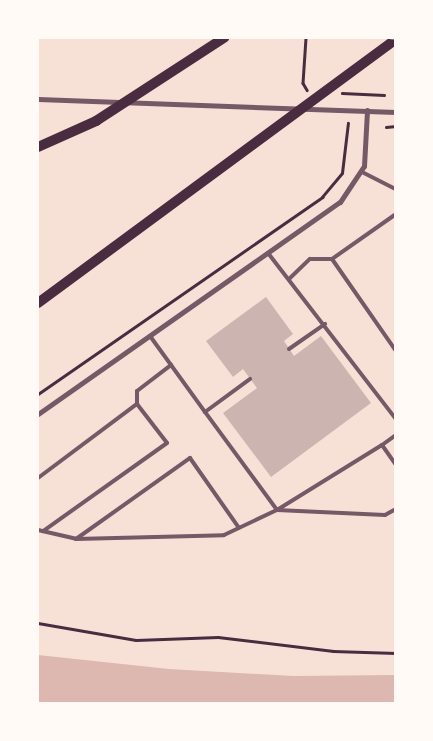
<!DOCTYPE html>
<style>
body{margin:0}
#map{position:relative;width:433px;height:741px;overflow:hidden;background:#f7e1d7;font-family:Helvetica,sans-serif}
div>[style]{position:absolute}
.water>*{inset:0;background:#dcb8b0}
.building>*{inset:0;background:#ccb4b1}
.path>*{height:2.5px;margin:-1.25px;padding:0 1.25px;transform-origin:1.25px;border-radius:1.25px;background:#4a2c40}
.service>*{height:4px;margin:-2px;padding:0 2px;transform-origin:2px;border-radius:2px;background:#755966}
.minor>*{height:5px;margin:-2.5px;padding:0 2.5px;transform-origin:2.5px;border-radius:2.5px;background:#755966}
.secondary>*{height:10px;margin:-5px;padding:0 5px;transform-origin:5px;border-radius:5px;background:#4a2c40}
.rail>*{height:4px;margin:-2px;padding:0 2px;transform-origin:2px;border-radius:2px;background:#8f747c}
span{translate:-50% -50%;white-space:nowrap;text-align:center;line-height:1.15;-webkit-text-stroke:4.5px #fffaf5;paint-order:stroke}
.frame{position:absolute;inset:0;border:39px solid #fffaf5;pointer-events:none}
</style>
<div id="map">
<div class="water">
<div style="clip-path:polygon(38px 655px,169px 669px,293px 676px,395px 675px,395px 703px,38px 703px)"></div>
</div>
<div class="building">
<div style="clip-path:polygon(266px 297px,293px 334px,284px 341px,294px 356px,321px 336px,371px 403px,271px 477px,223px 413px,257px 388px,243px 369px,233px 377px,206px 341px)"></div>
</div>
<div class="path">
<div style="left:306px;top:38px;width:45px;rotate:93.8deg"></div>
<div style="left:303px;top:83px;width:8px;rotate:60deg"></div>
<div style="left:342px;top:93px;width:42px;rotate:2.7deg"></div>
<div style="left:386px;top:127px;width:10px;rotate:-6deg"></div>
<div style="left:38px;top:394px;width:346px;rotate:-34.7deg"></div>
<div style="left:322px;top:197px;width:31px;rotate:-50deg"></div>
<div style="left:342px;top:173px;width:50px;rotate:-83.2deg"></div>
<div style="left:38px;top:623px;width:99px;rotate:9.8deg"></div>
<div style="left:136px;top:640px;width:82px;rotate:-2.1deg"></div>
<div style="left:218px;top:637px;width:116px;rotate:6.9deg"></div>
<div style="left:333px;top:651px;width:63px;rotate:1.8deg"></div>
</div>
<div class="service">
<div style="left:362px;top:172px;width:38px;rotate:27deg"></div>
<div style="left:396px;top:214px;width:78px;rotate:144.9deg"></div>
<div style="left:332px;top:259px;width:112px;rotate:55.2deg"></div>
<div style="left:268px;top:253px;width:210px;rotate:52.4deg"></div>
<div style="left:289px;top:279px;width:29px;rotate:-44deg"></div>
<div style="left:310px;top:259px;width:22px"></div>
<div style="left:150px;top:336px;width:94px;rotate:54.1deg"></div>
<div style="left:205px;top:412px;width:56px;rotate:-36.3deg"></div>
<div style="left:289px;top:349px;width:44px;rotate:-34.8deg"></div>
<div style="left:137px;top:404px;width:13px;rotate:-90deg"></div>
<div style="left:137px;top:391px;width:43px;rotate:-37.4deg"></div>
<div style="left:382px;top:445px;width:17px;rotate:-36deg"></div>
<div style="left:38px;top:478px;width:124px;rotate:-36.8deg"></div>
<div style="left:137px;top:404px;width:49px;rotate:52.4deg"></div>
<div style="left:167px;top:443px;width:152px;rotate:144.6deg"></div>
<div style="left:277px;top:510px;width:123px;rotate:-31.8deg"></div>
<div style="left:382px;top:445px;width:24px;rotate:55deg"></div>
<div style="left:277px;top:510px;width:108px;rotate:2.7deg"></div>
<div style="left:385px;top:515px;width:13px;rotate:-29deg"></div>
<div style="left:38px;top:530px;width:39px;rotate:13deg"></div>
<div style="left:76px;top:539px;width:148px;rotate:-1.5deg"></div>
<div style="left:224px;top:535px;width:59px;rotate:-25.3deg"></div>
<div style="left:277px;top:510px;width:122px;rotate:-126.3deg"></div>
<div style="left:76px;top:539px;width:140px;rotate:-35.4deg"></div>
<div style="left:190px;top:458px;width:85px;rotate:55deg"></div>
</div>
<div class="minor">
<div style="left:38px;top:99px;width:358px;rotate:2.1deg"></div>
<div style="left:38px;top:414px;width:369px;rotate:-35.1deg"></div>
<div style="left:340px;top:202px;width:43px;rotate:-56.3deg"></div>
<div style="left:364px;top:166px;width:56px;rotate:-86.9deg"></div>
</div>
<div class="secondary">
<div style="left:38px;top:147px;width:64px;rotate:-24.1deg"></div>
<div style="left:96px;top:121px;width:153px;rotate:-33deg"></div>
<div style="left:38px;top:303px;width:445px;rotate:-36.4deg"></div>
</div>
<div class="rail">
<div style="left:392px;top:38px;width:4px"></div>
</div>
<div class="frame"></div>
</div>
